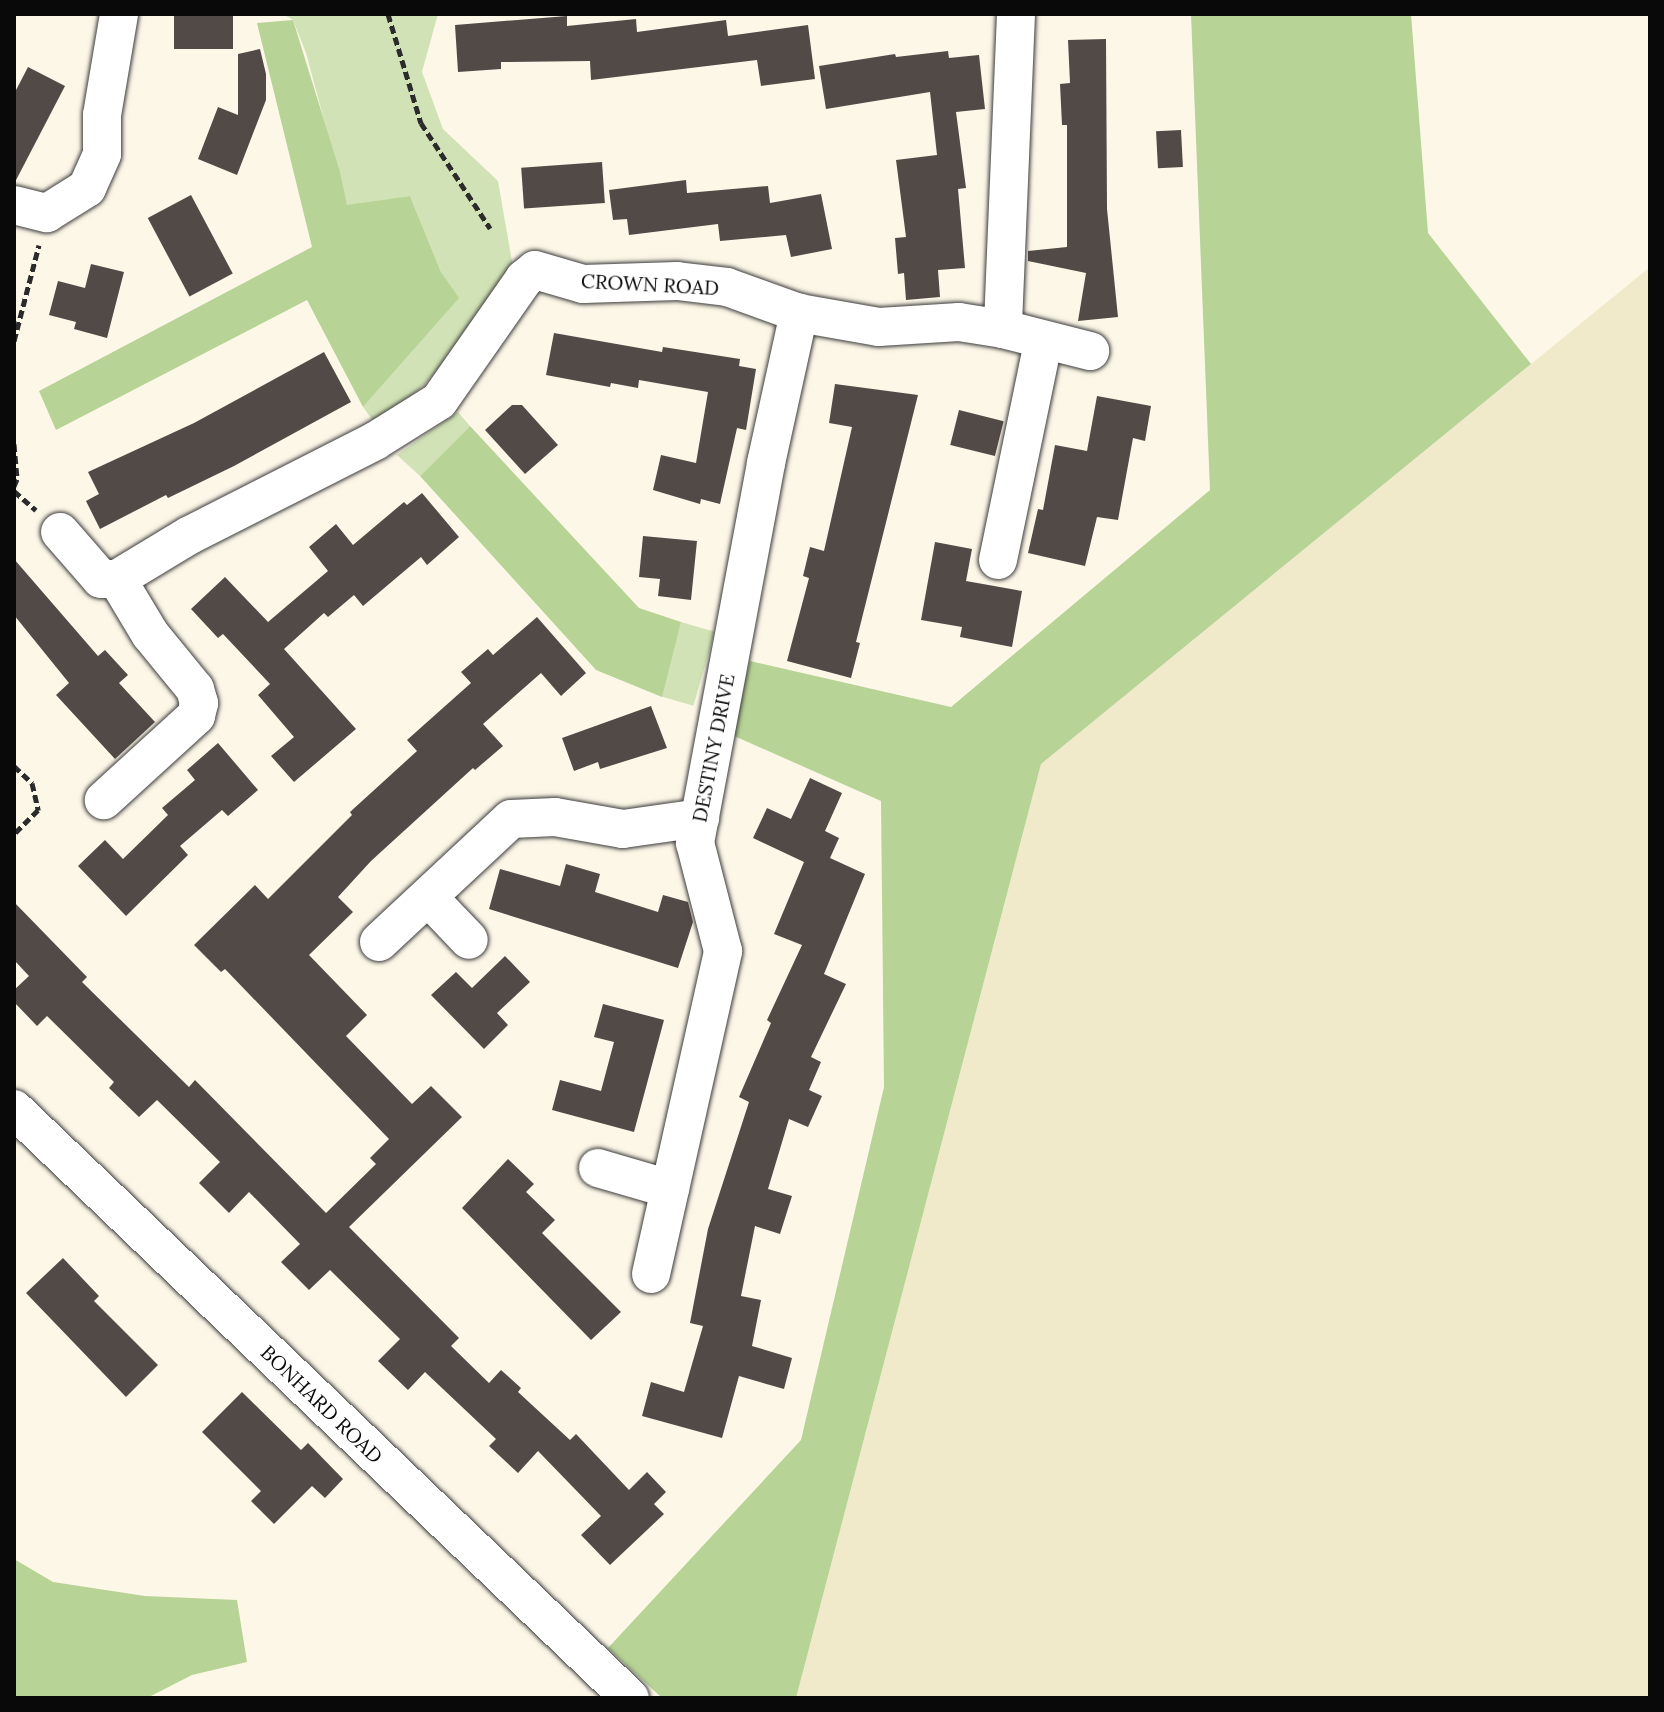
<!DOCTYPE html>
<style>
body{margin:0}
#map{position:relative;width:1664px;height:1712px;overflow:hidden;background:#fdf7e8;font-family:Lora,serif}
div>[style]{position:absolute}
.farmland>*{inset:0;background:#f0eacb}
.green>*{inset:0;background:#d1e3b6;transform-origin:0 0}
.forest>*{inset:0;background:#b7d396}
.building>*{inset:0;background:#514a47;transform-origin:0 0}
.path>*{height:5px;margin-top:-2.5px;transform-origin:0;background:repeating-linear-gradient(90deg,#2b2b2b 0 8px,transparent 0 12px)}
.roads{filter:drop-shadow(0 0 2px #3c3c3c) drop-shadow(0 0 2px #3c3c3c)}
.minor>*{height:38px;margin:-19px;padding:0 19px;transform-origin:19px;border-radius:19px;background:#fff}
span{translate:-50% -50%;white-space:nowrap;text-align:center;line-height:1.15;-webkit-text-stroke:8px #fff;paint-order:stroke}
.street-label{font-size:20px;color:#090909}
.frame{position:absolute;inset:0;border:16px solid #090909;pointer-events:none}
</style>
<div id="map">
<div class="farmland">
<div style="clip-path:polygon(1650px 267px,1650px 1698px,796px 1698px,1041px 764px)"></div>
</div>
<div class="green">
<div style="clip-path:polygon(283px 14px,438px 14px,422px 72px,443px 129px,498px 181px,514px 273px,478px 323px,425px 384px,376px 425px,363px 407px,458px 298px,441px 272px,410px 196px,347px 206px,306px 53px,293px 20px)"></div>
<div style="clip-path:polygon(458px 412px,470px 426px,420px 476px,397px 455px)"></div>
<div style="left:681px;top:622px;width:35px;height:77px;rotate:16deg"></div>
</div>
<div class="forest">
<div style="clip-path:polygon(1191px 14px,1411px 14px,1428px 233px,1531px 364px,1041px 764px,796px 1698px,662px 1698px,608px 1648px,801px 1440px,884px 1087px,881px 801px,732px 735px,750px 661px,951px 707px,1210px 490px)"></div>
<div style="clip-path:polygon(293px 20px,340px 172px,347px 205px,410px 196px,441px 272px,459px 298px,363px 407px,307px 300px,56px 430px,39px 391px,312px 247px,257px 23px)"></div>
<div style="clip-path:polygon(470px 426px,639px 608px,681px 622px,662px 697px,596px 670px,420px 476px)"></div>
<div style="clip-path:polygon(14px 1559px,53px 1582px,145px 1596px,237px 1600px,247px 1662px,192px 1675px,147px 1698px,14px 1698px)"></div>
</div>
<div class="building">
<div style="left:174px;top:14px;width:59px;height:35px"></div>
<div style="clip-path:polygon(567px 16px,567px 26px,636px 19px,637px 32px,726px 20px,728px 36px,808px 25px,815px 79px,761px 86px,757px 60px,591px 80px,590px 61px,501px 62px,501px 69px,458px 72px,455px 25px)"></div>
<div style="clip-path:polygon(1106px 39px,1107px 209px,1118px 317px,1078px 321px,1086px 273px,1028px 261px,1028px 251px,1067px 247px,1067px 125px,1062px 125px,1060px 84px,1070px 83px,1068px 40px)"></div>
<div style="clip-path:polygon(260px 49px,266px 74px,266px 100px,237px 175px,198px 159px,218px 107px,238px 115px,238px 54px)"></div>
<div style="clip-path:polygon(948px 51px,949px 58px,979px 55px,985px 109px,956px 112px,966px 188px,958px 189px,965px 268px,938px 270px,940px 297px,906px 300px,904px 273px,898px 274px,895px 238px,906px 237px,896px 160px,937px 155px,930px 92px,826px 109px,819px 66px,895px 54px,896px 57px)"></div>
<div style="clip-path:polygon(28px 67px,65px 86px,14px 184px,14px 94px)"></div>
<div style="left:1181px;top:130px;width:37px;height:25px;rotate:87deg"></div>
<div style="left:602px;top:162px;width:41px;height:81px;rotate:86deg"></div>
<div style="clip-path:polygon(686px 180px,687px 193px,768px 186px,770px 203px,821px 194px,832px 249px,791px 257px,786px 235px,720px 241px,718px 224px,629px 235px,627px 219px,613px 220px,609px 190px)"></div>
<div style="left:191px;top:195px;width:89px;height:49px;rotate:62deg"></div>
<div style="clip-path:polygon(91px 264px,124px 272px,107px 338px,74px 329px,76px 322px,49px 315px,58px 281px,85px 288px)"></div>
<div style="clip-path:polygon(554px 333px,662px 352px,663px 347px,740px 359px,739px 366px,756px 369px,746px 430px,737px 428px,720px 504px,701px 499px,700px 504px,653px 490px,661px 455px,696px 463px,708px 392px,639px 380px,638px 388px,611px 383px,610px 387px,546px 375px)"></div>
<div style="clip-path:polygon(324px 352px,351px 402px,234px 466px,168px 498px,166px 495px,100px 529px,86px 501px,99px 494px,88px 472px,194px 423px)"></div>
<div style="clip-path:polygon(835px 384px,918px 395px,856px 642px,860px 643px,851px 678px,787px 661px,809px 578px,803px 576px,810px 547px,824px 551px,852px 427px,829px 423px)"></div>
<div style="clip-path:polygon(1097px 396px,1151px 406px,1145px 441px,1133px 438px,1118px 520px,1097px 517px,1085px 566px,1028px 553px,1038px 509px,1043px 510px,1055px 445px,1087px 451px)"></div>
<div style="clip-path:polygon(512px 405px,522px 405px,558px 445px,525px 474px,485px 430px)"></div>
<div style="left:959px;top:410px;width:46px;height:36px;rotate:14deg"></div>
<div style="clip-path:polygon(422px 493px,459px 537px,427px 565px,421px 557px,363px 606px,354px 595px,328px 617px,324px 613px,284px 649px,356px 729px,294px 782px,271px 756px,294px 737px,258px 695px,270px 684px,223px 634px,218px 638px,191px 609px,225px 577px,268px 622px,328px 571px,309px 547px,336px 524px,353px 545px,404px 502px,407px 505px)"></div>
<div style="clip-path:polygon(643px 536px,697px 541px,691px 600px,658px 596px,660px 579px,639px 577px)"></div>
<div style="clip-path:polygon(935px 542px,972px 549px,966px 581px,1022px 591px,1012px 647px,960px 637px,962px 627px,921px 620px)"></div>
<div style="clip-path:polygon(14px 559px,98px 656px,105px 650px,128px 675px,119px 683px,155px 722px,115px 759px,56px 695px,69px 683px,14px 615px)"></div>
<div style="clip-path:polygon(537px 617px,586px 673px,561px 696px,541px 673px,483px 724px,503px 746px,475px 770px,473px 768px,371px 861px,338px 897px,353px 912px,309px 955px,367px 1015px,346px 1036px,412px 1104px,431px 1086px,462px 1117px,349px 1227px,459px 1338px,451px 1346px,489px 1383px,501px 1370px,521px 1388px,518px 1392px,570px 1440px,576px 1434px,629px 1490px,647px 1472px,666px 1492px,654px 1504px,664px 1514px,610px 1565px,581px 1535px,601px 1516px,538px 1451px,518px 1473px,489px 1446px,496px 1439px,425px 1372px,408px 1390px,378px 1361px,400px 1339px,330px 1270px,309px 1290px,281px 1262px,300px 1244px,249px 1192px,229px 1213px,199px 1183px,220px 1162px,157px 1100px,139px 1117px,109px 1088px,114px 1082px,47px 1016px,37px 1026px,14px 1002px,14px 990px,29px 976px,14px 960px,14px 902px,87px 977px,82px 982px,189px 1087px,195px 1080px,326px 1213px,376px 1164px,370px 1158px,389px 1139px,225px 969px,221px 972px,194px 945px,255px 885px,268px 899px,352px 815px,350px 812px,417px 751px,407px 740px,471px 683px,461px 672px,488px 649px,493px 655px)"></div>
<div style="clip-path:polygon(651px 706px,667px 748px,600px 769px,598px 762px,574px 771px,562px 738px)"></div>
<div style="clip-path:polygon(218px 743px,258px 790px,228px 816px,222px 810px,180px 846px,188px 855px,126px 916px,78px 866px,105px 840px,123px 859px,168px 815px,162px 808px,195px 780px,187px 770px)"></div>
<div style="clip-path:polygon(810px 778px,842px 793px,825px 831px,839px 838px,830px 858px,865px 874px,824px 974px,846px 984px,811px 1057px,821px 1062px,809px 1090px,822px 1096px,808px 1127px,789px 1119px,768px 1189px,792px 1196px,780px 1234px,755px 1226px,741px 1296px,761px 1300px,752px 1346px,792px 1358px,784px 1389px,739px 1376px,722px 1438px,642px 1416px,651px 1382px,684px 1392px,703px 1326px,690px 1323px,708px 1229px,749px 1102px,739px 1097px,771px 1023px,767px 1020px,802px 945px,774px 934px,804px 862px,753px 838px,767px 808px,791px 819px)"></div>
<div style="clip-path:polygon(566px 864px,600px 874px,595px 892px,658px 912px,663px 895px,688px 902px,693px 922px,678px 968px,489px 909px,500px 869px,560px 886px)"></div>
<div style="clip-path:polygon(505px 956px,530px 982px,497px 1013px,508px 1025px,484px 1049px,431px 995px,456px 972px,472px 988px)"></div>
<div style="clip-path:polygon(603px 1004px,664px 1020px,634px 1132px,552px 1110px,560px 1080px,601px 1091px,614px 1042px,594px 1037px)"></div>
<div style="clip-path:polygon(508px 1159px,534px 1184px,526px 1192px,555px 1220px,542px 1233px,621px 1312px,591px 1340px,462px 1208px)"></div>
<div style="clip-path:polygon(63px 1258px,99px 1296px,94px 1301px,158px 1365px,126px 1397px,26px 1293px)"></div>
<div style="clip-path:polygon(242px 1392px,301px 1450px,308px 1443px,343px 1479px,325px 1498px,312px 1486px,274px 1524px,251px 1501px,261px 1491px,202px 1432px)"></div>
</div>
<div class="path">
<div style="left:388px;top:14px;width:114px;rotate:73.2deg"></div>
<div style="left:421px;top:123px;width:126px;rotate:56.7deg"></div>
<div style="left:14px;top:341px;width:99px;rotate:-75.4deg"></div>
<div style="left:14px;top:444px;width:35px;rotate:85deg"></div>
<div style="left:17px;top:479px;width:8px;rotate:113deg"></div>
<div style="left:14px;top:491px;width:29px;rotate:41deg"></div>
<div style="left:14px;top:766px;width:25px;rotate:43deg"></div>
<div style="left:32px;top:783px;width:28px;rotate:77deg"></div>
<div style="left:38px;top:810px;width:34px;rotate:135deg"></div>
</div>
<div class="roads">
<div class="minor">
<div style="left:1016px;top:14px;width:315px;rotate:92.4deg"></div>
<div style="left:1003px;top:329px;width:90px;rotate:14.2deg"></div>
<div style="left:14px;top:205px;width:34px;rotate:14deg"></div>
<div style="left:47px;top:213px;width:47px;rotate:-32deg"></div>
<div style="left:87px;top:188px;width:37px;rotate:-66deg"></div>
<div style="left:102px;top:154px;width:39px;rotate:-90deg"></div>
<div style="left:102px;top:115px;width:102px;rotate:-80.4deg"></div>
<div style="left:60px;top:532px;width:62px;rotate:48.9deg"></div>
<div style="left:101px;top:579px;width:16px"></div>
<div style="left:117px;top:579px;width:64px;rotate:59deg"></div>
<div style="left:150px;top:634px;width:71px;rotate:50.7deg"></div>
<div style="left:195px;top:689px;width:15px;rotate:74deg"></div>
<div style="left:199px;top:703px;width:13px;rotate:103deg"></div>
<div style="left:196px;top:716px;width:125px;rotate:137.6deg"></div>
<div style="left:998px;top:560px;width:223px;rotate:-78.3deg"></div>
<div style="left:117px;top:579px;width:85px;rotate:-31.1deg"></div>
<div style="left:190px;top:535px;width:208px;rotate:-26.9deg"></div>
<div style="left:375px;top:441px;width:75px;rotate:-32deg"></div>
<div style="left:439px;top:401px;width:149px;rotate:-55.1deg"></div>
<div style="left:524px;top:279px;width:14px;rotate:-39deg"></div>
<div style="left:535px;top:270px;width:50px;rotate:16.3deg"></div>
<div style="left:583px;top:284px;width:94px;rotate:-1.8deg"></div>
<div style="left:677px;top:281px;width:50px;rotate:6.8deg"></div>
<div style="left:727px;top:287px;width:77px;rotate:19.9deg"></div>
<div style="left:799px;top:313px;width:81px;rotate:9.9deg"></div>
<div style="left:879px;top:327px;width:80px;rotate:-3.6deg"></div>
<div style="left:959px;top:322px;width:45px;rotate:9deg"></div>
<div style="left:428px;top:897px;width:59px;rotate:46.4deg"></div>
<div style="left:379px;top:942px;width:180px;rotate:-43deg"></div>
<div style="left:511px;top:819px;width:44px;rotate:-2.6deg"></div>
<div style="left:555px;top:817px;width:69px;rotate:10deg"></div>
<div style="left:623px;top:829px;width:78px;rotate:-8.1deg"></div>
<div style="left:14px;top:1109px;width:852px;rotate:43.72deg"></div>
<div style="left:598px;top:1168px;width:75px;rotate:16.3deg"></div>
<div style="left:651px;top:1274px;width:331px;rotate:-77.4deg"></div>
<div style="left:723px;top:951px;width:112px;rotate:-104.5deg"></div>
<div style="left:695px;top:843px;width:387px;rotate:-79.4deg"></div>
<div style="left:766px;top:463px;width:154px;rotate:-77.6deg"></div>
</div>
</div>
<div class="street-label">
<span style="left:650px;top:284px;rotate:3deg">CROWN ROAD</span>
<span style="left:713px;top:748px;rotate:-79deg">DESTINY DRIVE</span>
<span style="left:322px;top:1404px;rotate:44deg">BONHARD ROAD</span>
</div>
<div class="frame"></div>
</div>
